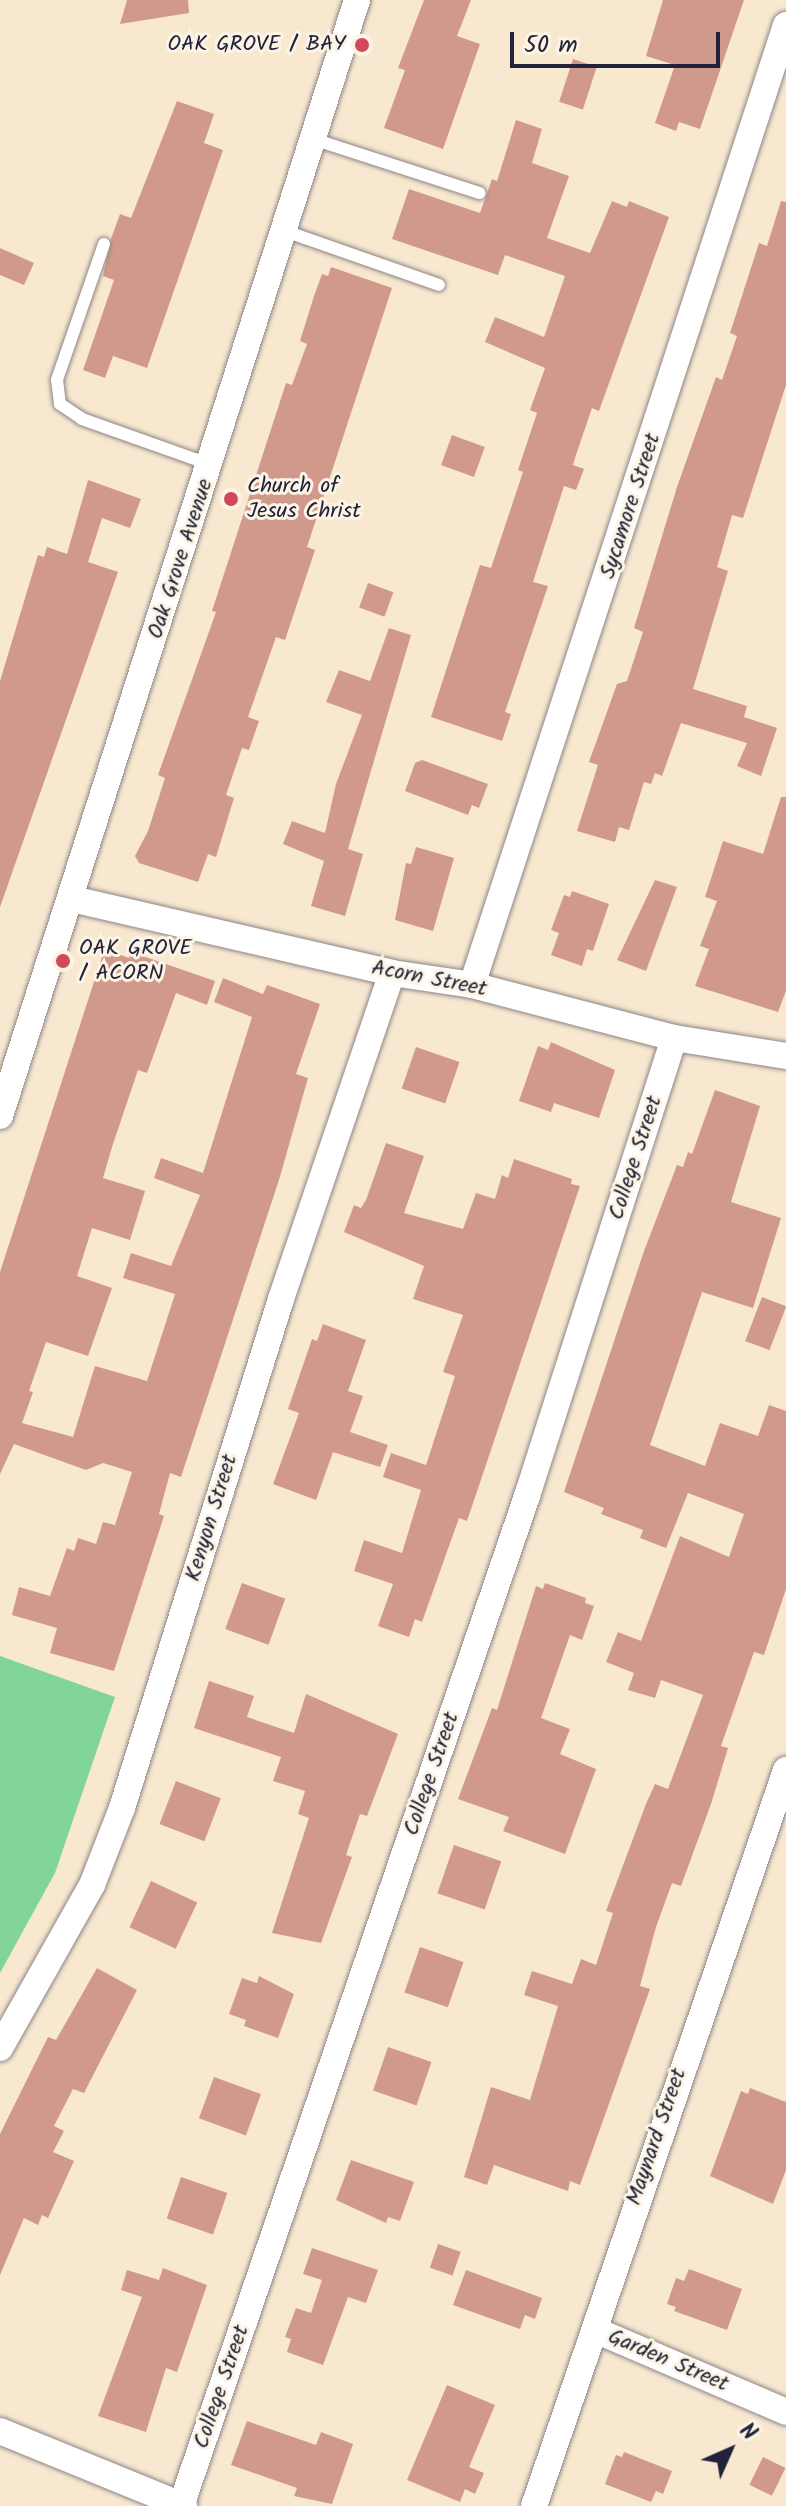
<!DOCTYPE html>
<style>
body{margin:0}
#map{position:relative;width:786px;height:2506px;overflow:hidden;background:#f8e8d0;font-family:Kalam,sans-serif}
div>[style]{position:absolute}
.green>*{inset:0;background:#81d598}
.building>*{inset:0;background:#d1998c;transform-origin:0 0}
.roads{filter:drop-shadow(0 0 2px #8d8586) drop-shadow(0 0 2px #8d8586)}
.lane>*{height:12px;margin:-6px;padding:0 6px;transform-origin:6px;border-radius:6px;background:#fff}
.street>*{height:26px;margin:-13px;padding:0 13px;transform-origin:13px;border-radius:13px;background:#fff}
.dots>*{width:22px;height:22px;translate:-50% -50%;box-sizing:border-box;border:4px solid #fcf5e5;border-radius:50%}
span{translate:-50% -50%;white-space:nowrap;text-align:center;line-height:1.15;-webkit-text-stroke:6px #fcf5e5;paint-order:stroke}
.poi-label{font-size:22px;color:#22223b}
.right{translate:-100% -50%;text-align:right}
.left{translate:0 -50%;text-align:left}
.street-label{font-size:22px;color:#22223b}
.north{position:absolute;left:690px;top:2410px;width:80px;height:80px;-webkit-text-stroke:6px #fcf5e5;paint-order:stroke;rotate:45deg;font-size:22px;font-weight:700;line-height:32px;text-align:center;color:#22223b}
.north::after{content:'';display:block;margin:auto;width:28px;height:36px;background:#22223b;clip-path:polygon(50% 0,100% 100%,50% 72%,0 100%)}
.scale{position:absolute;left:510px;top:32px;width:210px;height:36px;box-sizing:border-box;border:4px solid #22223b;border-top:0;padding-left:10px;font-size:24px;line-height:28px;white-space:nowrap;color:#22223b;-webkit-text-stroke:6px #fcf5e5;paint-order:stroke}
</style>
<div id="map">
<div class="green">
<div style="clip-path:polygon(0 1656px,115px 1697px,55px 1873px,0 1973px)"></div>
</div>
<div class="building">
<div style="clip-path:polygon(127px 0,188px 0,189px 13px,120px 24px)"></div>
<div style="clip-path:polygon(424px 0,471px 0,457px 36px,480px 44px,443px 149px,384px 128px,405px 70px,398px 68px)"></div>
<div style="clip-path:polygon(663px 0,744px 0,700px 129px,679px 122px,676px 131px,655px 123px,675px 65px,646px 56px)"></div>
<div style="left:573px;top:59px;width:25px;height:45px;rotate:18deg"></div>
<div style="clip-path:polygon(177px 101px,214px 114px,204px 143px,223px 150px,147px 368px,113px 356px,105px 378px,83px 370px,114px 280px,103px 276px,111px 239px,120px 214px,131px 218px)"></div>
<div style="clip-path:polygon(516px 120px,542px 129px,532px 163px,569px 176px,547px 238px,590px 253px,612px 201px,627px 207px,629px 201px,669px 217px,599px 411px,592px 408px,576px 455px,573px 465px,584px 469px,576px 490px,564px 486px,533px 582px,548px 586px,505px 712px,511px 714px,502px 741px,431px 717px,480px 565px,491px 568px,523px 472px,518px 470px,537px 413px,530px 410px,545px 368px,485px 342px,495px 317px,544px 337px,565px 276px,505px 255px,498px 275px,392px 239px,409px 189px,480px 213px,492px 179px,497px 181px)"></div>
<div style="clip-path:polygon(781px 201px,786px 202px,786px 385px,743px 518px,732px 515px,717px 567px,728px 571px,693px 689px,747px 706px,744px 717px,777px 728px,761px 776px,737px 766px,747px 743px,681px 723px,662px 776px,655px 773px,651px 784px,644px 782px,629px 830px,619px 827px,615px 842px,577px 831px,598px 765px,589px 762px,617px 684px,627px 681px,643px 632px,634px 628px,677px 487px,716px 377px,722px 380px,737px 336px,730px 333px,759px 243px,767px 246px)"></div>
<div style="clip-path:polygon(0 248px,34px 263px,24px 285px,0 275px)"></div>
<div style="clip-path:polygon(331px 267px,392px 288px,307px 547px,315px 550px,285px 640px,276px 637px,248px 717px,259px 721px,249px 750px,242px 748px,226px 795px,234px 798px,216px 857px,208px 854px,198px 882px,139px 863px,135px 856px,148px 831px,165px 778px,158px 775px,216px 612px,212px 611px,286px 383px,292px 385px,307px 344px,300px 341px,314px 296px,322px 274px,328px 276px)"></div>
<div style="left:452px;top:435px;width:35px;height:32px;rotate:20deg"></div>
<div style="clip-path:polygon(88px 480px,141px 499px,130px 528px,102px 518px,88px 562px,118px 572px,0 907px,0 681px,38px 555px,44px 557px,47px 547px,67px 554px)"></div>
<div style="left:368px;top:583px;width:27px;height:26px;rotate:20deg"></div>
<div style="clip-path:polygon(389px 628px,411px 635px,348px 849px,363px 854px,345px 916px,311px 906px,324px 861px,283px 844px,292px 821px,325px 833px,336px 784px,362px 715px,326px 702px,339px 670px,370px 681px)"></div>
<div style="clip-path:polygon(422px 760px,488px 784px,479px 808px,472px 805px,468px 815px,405px 791px,415px 763px)"></div>
<div style="clip-path:polygon(781px 797px,786px 797px,786px 991px,778px 1012px,695px 986px,709px 949px,700px 946px,717px 901px,705px 897px,723px 841px,763px 854px)"></div>
<div style="clip-path:polygon(416px 847px,454px 858px,433px 931px,395px 920px,406px 863px,411px 864px)"></div>
<div style="clip-path:polygon(655px 880px,677px 887px,646px 971px,617px 960px)"></div>
<div style="clip-path:polygon(572px 891px,609px 904px,593px 951px,587px 949px,582px 966px,551px 955px,559px 933px,551px 930px,564px 895px,570px 897px)"></div>
<div style="clip-path:polygon(112px 952px,129px 958px,131px 952px,215px 981px,207px 1005px,176px 993px,147px 1073px,138px 1070px,112px 1147px,103px 1178px,145px 1191px,130px 1240px,92px 1228px,77px 1276px,112px 1288px,88px 1356px,46px 1342px,29px 1391px,33px 1392px,22px 1423px,73px 1437px,95px 1366px,147px 1381px,175px 1294px,123px 1278px,131px 1253px,171px 1266px,200px 1195px,154px 1178px,161px 1158px,203px 1173px,252px 1017px,214px 1002px,223px 978px,263px 994px,267px 985px,320px 1004px,296px 1074px,308px 1078px,279px 1180px,181px 1477px,170px 1473px,159px 1514px,164px 1516px,114px 1671px,50px 1653px,57px 1628px,12px 1615px,19px 1587px,50px 1596px,67px 1548px,74px 1551px,78px 1538px,96px 1544px,103px 1522px,115px 1525px,132px 1472px,103px 1463px,86px 1470px,14px 1444px,0 1474px,0 1272px,103px 954px,111px 957px)"></div>
<div style="clip-path:polygon(551px 1042px,615px 1070px,599px 1118px,554px 1103px,551px 1112px,519px 1101px,538px 1046px,548px 1050px)"></div>
<div style="left:416px;top:1047px;width:46px;height:44px;rotate:19deg"></div>
<div style="clip-path:polygon(715px 1090px,760px 1106px,731px 1202px,781px 1218px,753px 1308px,702px 1292px,650px 1445px,705px 1466px,720px 1423px,758px 1436px,769px 1405px,786px 1411px,786px 1589px,764px 1655px,754px 1652px,721px 1746px,728px 1748px,711px 1804px,681px 1886px,672px 1883px,656px 1927px,640px 1986px,650px 1989px,580px 2185px,570px 2181px,568px 2191px,494px 2165px,487px 2185px,464px 2177px,491px 2087px,530px 2100px,558px 2006px,524px 1995px,532px 1971px,572px 1984px,581px 1959px,596px 1965px,613px 1913px,606px 1911px,646px 1804px,655px 1784px,668px 1789px,703px 1695px,661px 1680px,655px 1698px,628px 1690px,634px 1673px,606px 1662px,618px 1632px,641px 1641px,680px 1536px,729px 1557px,744px 1514px,688px 1493px,666px 1548px,640px 1538px,643px 1530px,601px 1514px,604px 1508px,564px 1492px,644px 1251px,677px 1165px,683px 1167px,688px 1152px,692px 1154px)"></div>
<div style="clip-path:polygon(386px 1143px,424px 1156px,404px 1213px,463px 1229px,476px 1193px,495px 1199px,502px 1175px,508px 1178px,514px 1159px,572px 1179px,571px 1184px,580px 1186px,467px 1521px,459px 1518px,422px 1622px,415px 1619px,409px 1637px,378px 1626px,393px 1584px,354px 1571px,364px 1540px,402px 1553px,421px 1490px,383px 1477px,391px 1453px,426px 1465px,455px 1376px,443px 1372px,463px 1315px,413px 1299px,424px 1266px,344px 1232px,354px 1205px,361px 1208px,366px 1200px)"></div>
<div style="left:762px;top:1297px;width:26px;height:47px;rotate:21deg"></div>
<div style="clip-path:polygon(323px 1324px,366px 1340px,348px 1391px,363px 1396px,350px 1432px,388px 1445px,380px 1467px,333px 1452px,316px 1500px,273px 1484px,299px 1413px,288px 1409px,312px 1339px,317px 1341px)"></div>
<div style="left:242px;top:1583px;width:46px;height:49px;rotate:20deg"></div>
<div style="clip-path:polygon(545px 1583px,586px 1598px,585px 1603px,594px 1606px,582px 1640px,570px 1635px,541px 1718px,570px 1729px,560px 1754px,596px 1769px,565px 1854px,503px 1831px,509px 1817px,458px 1799px,492px 1708px,497px 1710px,536px 1586px,543px 1589px)"></div>
<div style="clip-path:polygon(209px 1681px,254px 1696px,247px 1717px,294px 1733px,306px 1694px,398px 1734px,367px 1816px,360px 1814px,346px 1855px,352px 1857px,321px 1943px,272px 1933px,309px 1818px,298px 1814px,305px 1791px,273px 1781px,281px 1757px,194px 1728px)"></div>
<div style="left:176px;top:1781px;width:48px;height:46px;rotate:21deg"></div>
<div style="left:454px;top:1845px;width:50px;height:51px;rotate:19deg"></div>
<div style="left:151px;top:1881px;width:51px;height:51px;rotate:25deg"></div>
<div style="left:420px;top:1947px;width:46px;height:48px;rotate:19deg"></div>
<div style="clip-path:polygon(97px 1968px,137px 1990px,84px 2093px,73px 2089px,54px 2126px,64px 2131px,53px 2152px,74px 2161px,48px 2218px,42px 2215px,38px 2225px,24px 2218px,0 2275px,0 2134px,48px 2037px,56px 2040px)"></div>
<div style="clip-path:polygon(259px 1976px,294px 1994px,278px 2038px,244px 2026px,246px 2020px,229px 2014px,242px 1978px,257px 1983px)"></div>
<div style="left:388px;top:2047px;width:46px;height:46px;rotate:19deg"></div>
<div style="left:214px;top:2077px;width:50px;height:44px;rotate:20deg"></div>
<div style="clip-path:polygon(750px 2088px,786px 2102px,786px 2170px,773px 2204px,710px 2176px,741px 2091px,748px 2094px)"></div>
<div style="clip-path:polygon(351px 2160px,414px 2182px,400px 2221px,388px 2217px,386px 2223px,336px 2200px)"></div>
<div style="left:181px;top:2177px;width:49px;height:44px;rotate:19deg"></div>
<div style="left:438px;top:2244px;width:24px;height:25px;rotate:19deg"></div>
<div style="clip-path:polygon(312px 2248px,378px 2270px,366px 2303px,348px 2297px,323px 2365px,287px 2352px,291px 2339px,285px 2337px,296px 2308px,311px 2313px,322px 2280px,303px 2274px)"></div>
<div style="clip-path:polygon(163px 2268px,207px 2285px,177px 2372px,166px 2368px,146px 2432px,98px 2416px,142px 2297px,121px 2290px,127px 2270px,159px 2280px)"></div>
<div style="clip-path:polygon(689px 2269px,742px 2289px,727px 2330px,674px 2311px,676px 2307px,667px 2304px,676px 2278px,684px 2281px)"></div>
<div style="clip-path:polygon(466px 2270px,542px 2298px,535px 2319px,525px 2315px,520px 2329px,453px 2305px)"></div>
<div style="clip-path:polygon(447px 2385px,495px 2405px,469px 2467px,484px 2473px,475px 2494px,465px 2489px,460px 2502px,407px 2480px)"></div>
<div style="clip-path:polygon(247px 2421px,316px 2445px,321px 2432px,353px 2444px,332px 2504px,294px 2496px,297px 2488px,231px 2465px)"></div>
<div style="clip-path:polygon(624px 2452px,672px 2471px,663px 2494px,656px 2491px,651px 2502px,605px 2484px,616px 2455px,622px 2457px)"></div>
<div style="left:763px;top:2457px;width:25px;height:31px;rotate:26deg"></div>
</div>
<div class="roads">
<div class="lane">
<div style="left:313px;top:139px;width:175px;rotate:18deg"></div>
<div style="left:285px;top:231px;width:163px;rotate:19.3deg"></div>
<div style="left:104px;top:244px;width:144px;rotate:109.1deg"></div>
<div style="left:57px;top:380px;width:24px;rotate:83deg"></div>
<div style="left:60px;top:404px;width:27px;rotate:34deg"></div>
<div style="left:82px;top:419px;width:137px;rotate:19.6deg"></div>
</div>
<div class="street">
<div style="left:72px;top:899px;width:328px;rotate:13deg"></div>
<div style="left:392px;top:973px;width:81px;rotate:8.5deg"></div>
<div style="left:472px;top:985px;width:209px;rotate:14.7deg"></div>
<div style="left:674px;top:1038px;width:113px;rotate:9.1deg"></div>
<div style="left:472px;top:985px;width:1010px;rotate:-71.89deg"></div>
<div style="left:0;top:1116px;width:1172px;rotate:-72.26deg"></div>
<div style="left:0;top:2048px;width:187px;rotate:-60.6deg"></div>
<div style="left:92px;top:1885px;width:83px;rotate:-68.7deg"></div>
<div style="left:122px;top:1808px;width:533px;rotate:-72.65deg"></div>
<div style="left:281px;top:1299px;width:344px;rotate:-71.2deg"></div>
<div style="left:595px;top:2330px;width:208px;rotate:23.2deg"></div>
<div style="left:0;top:2431px;width:199px;rotate:22.2deg"></div>
<div style="left:181px;top:2506px;width:1068px;rotate:-71.09deg"></div>
<div style="left:527px;top:1496px;width:481px;rotate:-72.2deg"></div>
<div style="left:534px;top:2506px;width:778px;rotate:-71.1deg"></div>
</div>
</div>
<div class="dots">
<div style="left:362px;top:45px;background:#d1495b"></div>
<div style="left:231px;top:499px;background:#d1495b"></div>
<div style="left:63px;top:961px;background:#d1495b"></div>
</div>
<div class="poi-label">
<span class="right" style="left:346px;top:45px">OAK GROVE / BAY</span>
<span class="left" style="left:247px;top:499px">Church of<br>Jesus Christ</span>
<span class="left" style="left:79px;top:961px">OAK GROVE<br>/ ACORN</span>
</div>
<div class="street-label">
<span style="left:631px;top:506px;rotate:-72deg">Sycamore Street</span>
<span style="left:181px;top:559px;rotate:-72deg">Oak Grove Avenue</span>
<span style="left:429px;top:979px;rotate:11deg">Acorn Street</span>
<span style="left:636px;top:1158px;rotate:-72deg">College Street</span>
<span style="left:212px;top:1518px;rotate:-73deg">Kenyon Street</span>
<span style="left:432px;top:1774px;rotate:-71deg">College Street</span>
<span style="left:657px;top:2137px;rotate:-71deg">Maynard Street</span>
<span style="left:668px;top:2361px;rotate:23deg">Garden Street</span>
<span style="left:222px;top:2387px;rotate:-71deg">College Street</span>
</div>
<div class="north">N</div>
<div class="scale">50 m</div>
</div>
